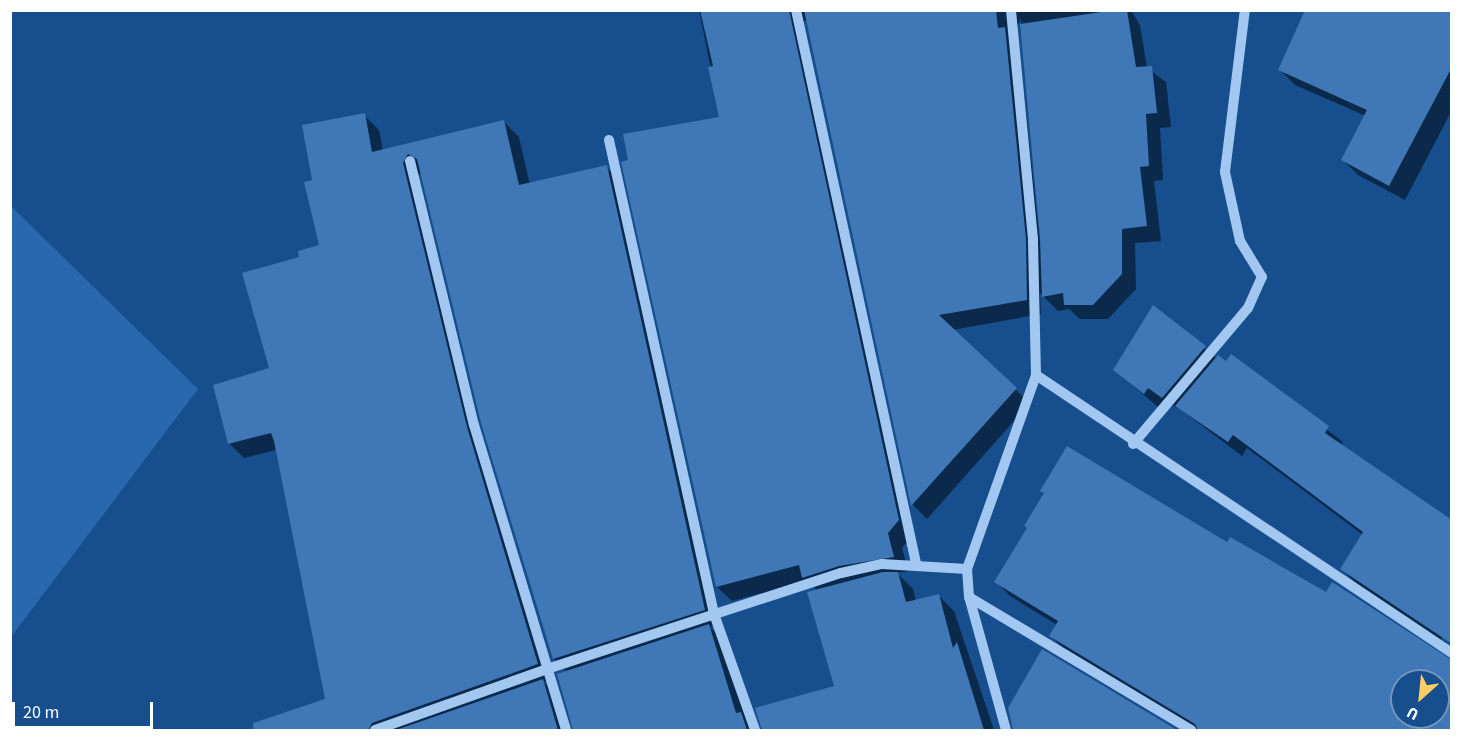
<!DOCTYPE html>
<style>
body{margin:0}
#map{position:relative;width:1462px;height:741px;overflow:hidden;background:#164e8e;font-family:"Source Sans 3",sans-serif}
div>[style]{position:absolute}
.green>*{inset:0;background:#2968ad}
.shadow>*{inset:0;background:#0007}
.building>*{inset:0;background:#3f77b7}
.minor>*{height:10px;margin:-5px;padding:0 5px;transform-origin:5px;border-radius:5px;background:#a2c7f0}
span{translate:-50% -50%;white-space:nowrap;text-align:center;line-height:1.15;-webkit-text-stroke:6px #164e8e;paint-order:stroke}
.frame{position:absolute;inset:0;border:12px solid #fff;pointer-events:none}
.north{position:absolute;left:1390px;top:669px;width:60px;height:60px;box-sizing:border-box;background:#164e8e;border:2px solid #7395bb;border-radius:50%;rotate:207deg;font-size:16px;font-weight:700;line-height:24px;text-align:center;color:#fff}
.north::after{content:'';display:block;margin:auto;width:21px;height:27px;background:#ffcd61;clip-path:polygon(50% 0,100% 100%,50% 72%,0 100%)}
.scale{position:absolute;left:12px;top:702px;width:141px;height:27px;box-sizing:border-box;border:3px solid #fff;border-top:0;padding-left:8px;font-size:18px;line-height:21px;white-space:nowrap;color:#fff;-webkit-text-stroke:4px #164e8e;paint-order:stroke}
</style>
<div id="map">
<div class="green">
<div style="clip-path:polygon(11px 206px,198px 389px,11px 637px,10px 637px)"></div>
</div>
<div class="shadow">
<div style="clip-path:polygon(evenodd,699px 10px,1131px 10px,1140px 25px,1147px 68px,1166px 82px,1171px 127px,1160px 128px,1163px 180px,1154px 181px,1161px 241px,1135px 243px,1136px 289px,1108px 319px,1080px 319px,1069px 309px,1058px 311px,1040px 293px,1041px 314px,952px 330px,1030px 403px,927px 519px,913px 505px,807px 20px,803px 22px,913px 535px,902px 548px,908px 571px,897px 573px,913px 589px,916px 601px,939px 596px,954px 611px,994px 730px,764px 730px,757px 709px,836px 687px,818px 591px,808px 581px,732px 601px,717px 587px,721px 119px,699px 10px,1021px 19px,1042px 238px,1042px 261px,1017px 26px,1021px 19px)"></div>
<div style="clip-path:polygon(1452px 10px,1452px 110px,1405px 200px,1358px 175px,1343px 160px,1366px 116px,1295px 85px,1280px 70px)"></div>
<div style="clip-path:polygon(364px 115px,379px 130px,383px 151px,504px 122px,519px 137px,530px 185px,606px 167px,621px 182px,719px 624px,710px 627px,724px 641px,756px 730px,574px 730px,567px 672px,554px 659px,422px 170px,417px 178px,481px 443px,552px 679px,544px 682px,557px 695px,568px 730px,291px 730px,285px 714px,327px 700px,276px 450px,244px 458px,229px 443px,271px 369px,301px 258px,321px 246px,314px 181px)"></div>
<div style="clip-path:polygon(1153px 307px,1217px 359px,1227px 363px,1231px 357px,1343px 442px,1340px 446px,1452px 623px,1441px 640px,1356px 583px,1342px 569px,1363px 535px,1247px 448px,1242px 456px,1180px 409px,1164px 402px,1159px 408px,1115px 370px)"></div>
<div style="clip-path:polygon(evenodd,996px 581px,1452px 676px,1452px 730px,1199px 730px,1065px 650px,1051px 636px,1057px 625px,1010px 596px,996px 581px,1402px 681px,1438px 681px,1438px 717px,1402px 717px,1402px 681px)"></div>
<div style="clip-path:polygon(1042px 651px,1174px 730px,1013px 730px,1009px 708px)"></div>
</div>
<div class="building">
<div style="clip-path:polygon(700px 10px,789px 10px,899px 520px,888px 533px,894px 557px,839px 566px,802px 578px,799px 565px,716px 587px,621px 162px,628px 160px,623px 134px,719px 117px,708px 67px,713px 66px)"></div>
<div style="clip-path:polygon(804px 10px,996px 10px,998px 28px,1005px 27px,1026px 239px,1027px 300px,939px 315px,1017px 388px,911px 506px)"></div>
<div style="clip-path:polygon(1115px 10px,1127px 10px,1136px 67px,1152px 66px,1157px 113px,1146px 114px,1149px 166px,1140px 167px,1147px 226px,1122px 229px,1122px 274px,1093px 305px,1064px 305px,1063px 293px,1042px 297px,1040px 238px,1020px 24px)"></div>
<div style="clip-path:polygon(1305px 10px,1452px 10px,1452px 67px,1389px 186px,1341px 160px,1367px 110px,1278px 70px)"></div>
<div style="clip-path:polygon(365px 113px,372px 152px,504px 120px,519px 185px,607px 165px,705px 610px,553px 659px,481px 423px,417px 159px,408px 154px,403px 163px,467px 427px,538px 664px,372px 723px,368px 730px,254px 730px,253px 723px,325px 699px,274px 441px,271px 433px,228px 444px,213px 385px,269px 368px,242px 273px,299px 257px,298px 251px,319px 245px,304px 182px,312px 180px,302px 125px)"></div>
<div style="clip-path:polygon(1153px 305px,1206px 346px,1162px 398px,1148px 388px,1144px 394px,1113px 370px)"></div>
<div style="clip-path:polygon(1231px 354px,1329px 426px,1325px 433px,1452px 520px,1452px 644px,1340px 569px,1363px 532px,1233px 435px,1228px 442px,1175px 406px,1218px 355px,1226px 361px)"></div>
<div style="clip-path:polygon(evenodd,1067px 446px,1227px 542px,1230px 537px,1326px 592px,1332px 582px,1452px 660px,1452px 730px,1198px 730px,1195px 724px,1049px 636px,1058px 621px,994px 582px,1027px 528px,1024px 526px,1044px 493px,1040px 491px,1067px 446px,1402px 681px,1438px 681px,1438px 717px,1402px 717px,1402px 681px)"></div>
<div style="clip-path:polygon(883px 572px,898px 572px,906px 602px,939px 594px,953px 648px,957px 642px,984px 730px,762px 730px,755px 708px,834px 686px,807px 592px)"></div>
<div style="clip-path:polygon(709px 624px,736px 713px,741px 712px,747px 730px,573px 730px,557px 674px)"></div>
<div style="clip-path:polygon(1042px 649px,1177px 730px,1013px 730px,1008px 708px)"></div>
<div style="clip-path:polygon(543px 679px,558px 730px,396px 730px)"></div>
</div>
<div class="minor">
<div style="left:796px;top:10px;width:566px;rotate:77.76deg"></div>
<div style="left:609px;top:140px;width:485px;rotate:77.5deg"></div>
<div style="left:714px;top:614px;width:123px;rotate:70.5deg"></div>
<div style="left:410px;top:161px;width:272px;rotate:76.4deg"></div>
<div style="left:474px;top:425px;width:319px;rotate:73.2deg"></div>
<div style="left:1036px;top:375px;width:500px;rotate:33.75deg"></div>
<div style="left:1133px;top:444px;width:178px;rotate:-49.8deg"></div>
<div style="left:1248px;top:308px;width:34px;rotate:-66deg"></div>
<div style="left:1262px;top:277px;width:42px;rotate:-121.4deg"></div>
<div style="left:1240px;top:241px;width:71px;rotate:-102.3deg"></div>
<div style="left:1225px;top:172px;width:163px;rotate:-83deg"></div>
<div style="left:969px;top:597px;width:259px;rotate:30.9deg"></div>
<div style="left:375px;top:730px;width:182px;rotate:-19.5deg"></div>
<div style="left:547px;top:669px;width:309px;rotate:-18.1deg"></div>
<div style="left:841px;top:573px;width:42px;rotate:-12.4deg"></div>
<div style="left:882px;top:564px;width:85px;rotate:3.4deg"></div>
<div style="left:1006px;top:730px;width:138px;rotate:-105.5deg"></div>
<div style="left:969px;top:597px;width:28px;rotate:-94deg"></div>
<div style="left:967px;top:569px;width:206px;rotate:-70.4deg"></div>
<div style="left:1036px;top:375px;width:136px;rotate:-91.3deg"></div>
<div style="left:1033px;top:239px;width:230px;rotate:-95.5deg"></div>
</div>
<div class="frame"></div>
<div class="north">U</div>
<div class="scale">20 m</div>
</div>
